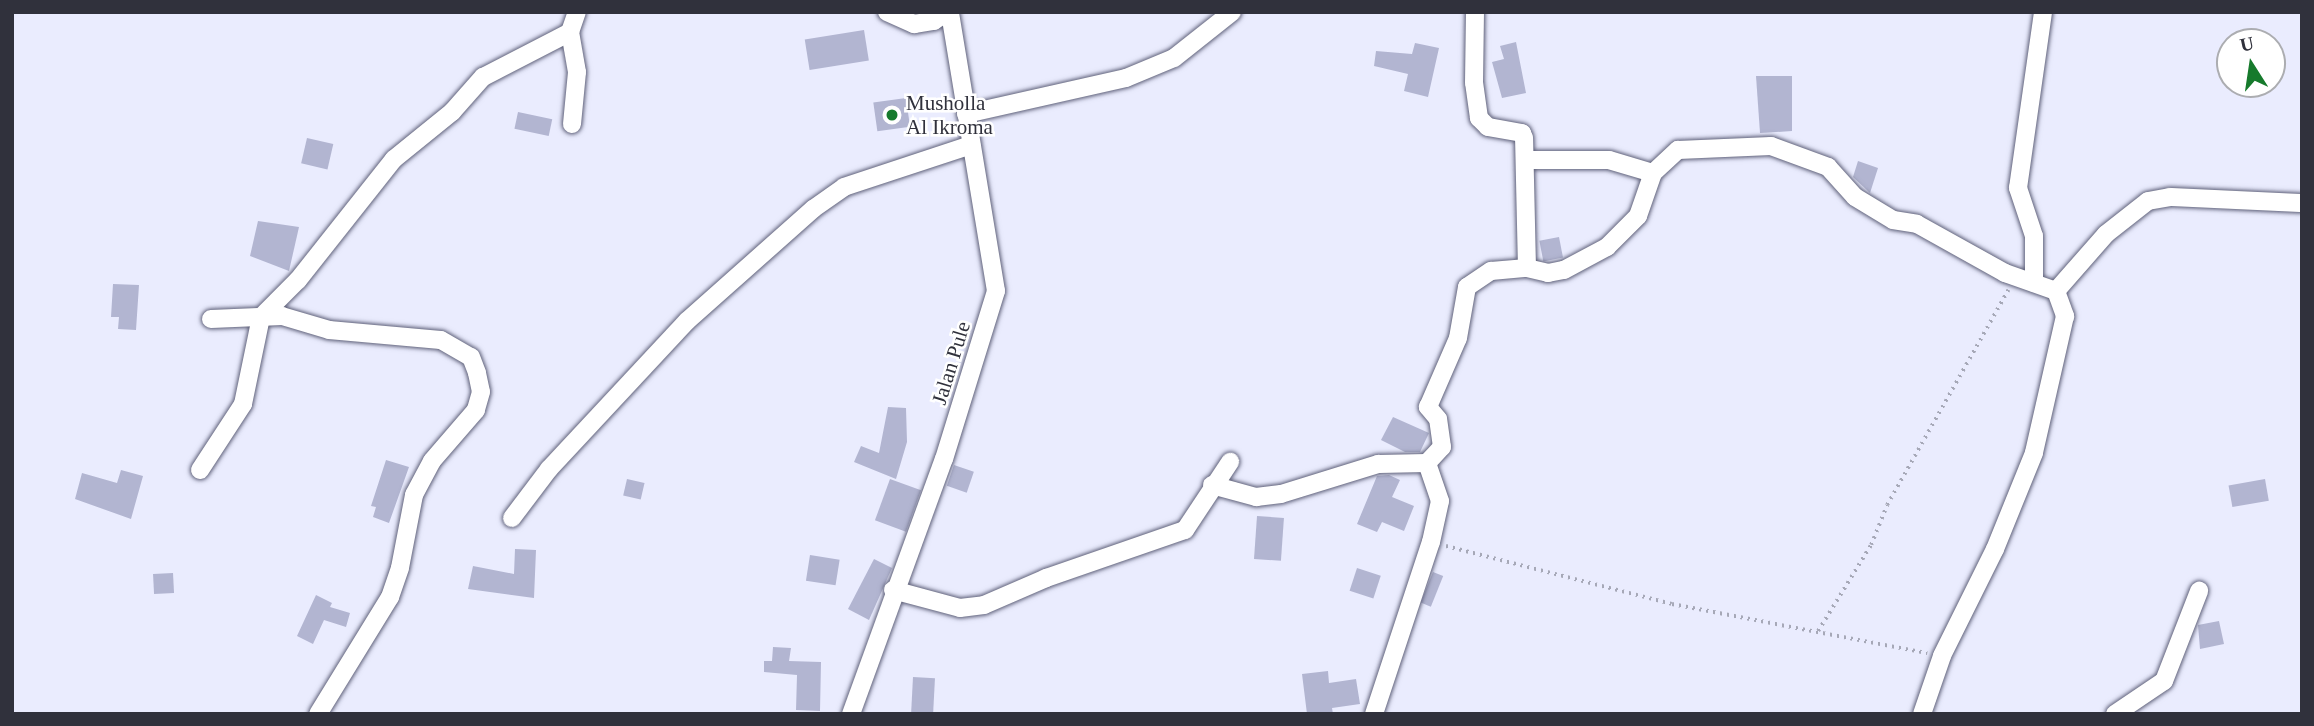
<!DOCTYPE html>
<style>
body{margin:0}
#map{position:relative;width:2314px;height:726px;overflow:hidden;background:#eaecfe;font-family:"Times New Roman",serif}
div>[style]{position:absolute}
.building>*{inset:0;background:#b2b5d1;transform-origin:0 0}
.path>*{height:3.5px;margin-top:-1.75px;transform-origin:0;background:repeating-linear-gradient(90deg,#a6a8b7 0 2px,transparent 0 7px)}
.roads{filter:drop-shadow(0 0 2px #5f617a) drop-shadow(0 0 2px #5f617a)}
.street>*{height:18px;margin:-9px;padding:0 9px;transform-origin:9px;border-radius:9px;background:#fff}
.dots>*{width:19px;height:19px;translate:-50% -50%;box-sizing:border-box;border:4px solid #fff;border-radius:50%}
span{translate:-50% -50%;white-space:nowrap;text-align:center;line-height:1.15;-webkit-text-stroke:5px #fff;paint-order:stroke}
.poi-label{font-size:21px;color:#30313c}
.left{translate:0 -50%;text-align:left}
.street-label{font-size:21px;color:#30313c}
.frame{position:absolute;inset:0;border:14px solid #30313c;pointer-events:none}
.north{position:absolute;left:2216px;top:28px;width:70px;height:70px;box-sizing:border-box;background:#fff;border:2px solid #acadb1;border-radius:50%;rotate:348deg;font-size:19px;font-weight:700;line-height:28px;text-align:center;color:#30313c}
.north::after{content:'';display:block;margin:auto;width:24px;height:32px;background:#167a2c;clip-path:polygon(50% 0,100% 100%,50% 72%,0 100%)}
</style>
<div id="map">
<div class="building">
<div style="left:864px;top:30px;width:31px;height:60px;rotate:81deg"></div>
<div style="clip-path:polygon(1516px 42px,1526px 93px,1502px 98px,1492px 62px,1504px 59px,1500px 46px)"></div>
<div style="clip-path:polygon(1415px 43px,1439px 48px,1428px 97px,1404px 91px,1408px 74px,1374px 66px,1376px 51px,1412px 54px)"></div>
<div style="clip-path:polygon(1756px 76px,1792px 76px,1792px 131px,1760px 133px)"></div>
<div style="left:906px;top:98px;width:29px;height:33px;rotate:82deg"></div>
<div style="left:518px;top:112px;width:35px;height:17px;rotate:12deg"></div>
<div style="left:307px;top:138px;width:27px;height:26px;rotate:13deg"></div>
<div style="clip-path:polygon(1858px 161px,1878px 168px,1870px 193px,1853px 177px)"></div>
<div style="clip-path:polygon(258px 221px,299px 227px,289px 271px,250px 256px)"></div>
<div style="left:1559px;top:237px;width:21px;height:20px;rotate:79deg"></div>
<div style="clip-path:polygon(113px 284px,139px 285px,136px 330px,118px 329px,119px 317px,111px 317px)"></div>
<div style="clip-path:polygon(888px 407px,906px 408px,907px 442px,896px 479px,854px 462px,861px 446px,879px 453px)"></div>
<div style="clip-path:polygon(1393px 417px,1429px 433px,1420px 452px,1405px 452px,1381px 440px)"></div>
<div style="clip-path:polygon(386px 460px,409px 467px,389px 523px,373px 517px,376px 507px,371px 506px)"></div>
<div style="left:954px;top:465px;width:21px;height:22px;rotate:19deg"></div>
<div style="clip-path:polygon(121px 470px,143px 476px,131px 519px,75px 499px,82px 473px,117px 483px)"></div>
<div style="clip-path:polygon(1389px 475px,1400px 480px,1392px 497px,1414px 506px,1404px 531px,1382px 522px,1377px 532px,1357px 524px,1377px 476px)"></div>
<div style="left:627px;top:479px;width:18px;height:17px;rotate:13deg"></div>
<div style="left:890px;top:479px;width:33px;height:44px;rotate:20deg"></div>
<div style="left:2265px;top:479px;width:22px;height:37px;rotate:80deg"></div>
<div style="left:1257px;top:516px;width:27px;height:43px;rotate:4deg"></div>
<div style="clip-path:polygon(515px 549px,536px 550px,534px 598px,468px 589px,473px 566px,514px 574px)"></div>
<div style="left:810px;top:555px;width:30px;height:26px;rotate:9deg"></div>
<div style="clip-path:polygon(874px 559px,892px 568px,869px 620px,848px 609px)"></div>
<div style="left:1357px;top:568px;width:25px;height:24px;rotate:18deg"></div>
<div style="left:1433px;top:572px;width:11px;height:33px;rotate:22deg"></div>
<div style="left:173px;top:573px;width:20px;height:20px;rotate:87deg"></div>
<div style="clip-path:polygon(316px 595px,332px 603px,330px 607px,350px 613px,346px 627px,324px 620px,313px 644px,297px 636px)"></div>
<div style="clip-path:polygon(2219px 621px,2224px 644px,2200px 649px,2198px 625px)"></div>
<div style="clip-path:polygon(773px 647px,791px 648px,789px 661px,821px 662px,820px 711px,796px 710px,797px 675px,764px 672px,764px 661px,772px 661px)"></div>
<div style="clip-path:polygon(1328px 671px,1329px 683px,1356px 679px,1360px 704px,1332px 708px,1333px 714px,1307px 714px,1302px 674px)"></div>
<div style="left:913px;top:677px;width:22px;height:37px;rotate:3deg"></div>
</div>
<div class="path">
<div style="left:1446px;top:546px;width:233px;rotate:14.4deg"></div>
<div style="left:1672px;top:604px;width:260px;rotate:10.9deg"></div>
<div style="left:1818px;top:631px;width:101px;rotate:-58.4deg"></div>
<div style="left:1871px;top:545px;width:43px;rotate:-68.2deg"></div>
<div style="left:1887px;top:505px;width:247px;rotate:-60.6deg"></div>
</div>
<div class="roads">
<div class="street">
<div style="left:887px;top:12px;width:30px;rotate:24deg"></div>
<div style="left:914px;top:24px;width:20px;rotate:-9deg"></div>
<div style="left:934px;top:21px;width:16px;rotate:-35deg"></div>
<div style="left:966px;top:114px;width:164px;rotate:-12.7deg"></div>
<div style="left:1126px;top:78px;width:52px;rotate:-22.6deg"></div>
<div style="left:1174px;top:58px;width:74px;rotate:-38.4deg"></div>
<div style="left:572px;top:124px;width:52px;rotate:-84.5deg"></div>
<div style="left:577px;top:72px;width:41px;rotate:-99.9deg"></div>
<div style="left:570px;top:32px;width:21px;rotate:-71deg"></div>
<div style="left:1527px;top:160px;width:82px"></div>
<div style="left:1609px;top:160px;width:46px;rotate:16.5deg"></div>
<div style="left:1527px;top:268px;width:22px;rotate:13deg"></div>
<div style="left:1548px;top:273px;width:16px;rotate:-11deg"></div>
<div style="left:1564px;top:270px;width:49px;rotate:-28.1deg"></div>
<div style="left:1607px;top:247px;width:44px;rotate:-45deg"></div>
<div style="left:1638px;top:216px;width:46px;rotate:-70.8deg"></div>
<div style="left:1653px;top:173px;width:34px;rotate:-43deg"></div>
<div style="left:1678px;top:150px;width:93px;rotate:-2.5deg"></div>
<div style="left:1771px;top:146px;width:61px;rotate:20.2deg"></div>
<div style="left:1828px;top:167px;width:40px;rotate:48deg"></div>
<div style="left:1855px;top:197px;width:44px;rotate:31.2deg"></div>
<div style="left:1893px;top:220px;width:24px;rotate:9deg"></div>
<div style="left:1917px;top:224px;width:101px;rotate:29.1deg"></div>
<div style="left:2005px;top:273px;width:54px;rotate:19.4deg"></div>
<div style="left:2056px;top:291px;width:27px;rotate:70deg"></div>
<div style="left:2065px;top:316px;width:140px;rotate:102.8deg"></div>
<div style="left:2034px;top:453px;width:104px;rotate:112.1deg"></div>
<div style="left:1995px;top:549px;width:119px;rotate:116.4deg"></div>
<div style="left:1942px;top:656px;width:61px;rotate:109deg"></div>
<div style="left:2034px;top:283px;width:47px;rotate:-90deg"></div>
<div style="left:2034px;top:236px;width:51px;rotate:-108.4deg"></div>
<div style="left:2018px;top:188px;width:178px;rotate:-81.9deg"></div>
<div style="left:2056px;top:291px;width:76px;rotate:-48.7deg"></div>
<div style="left:2106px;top:234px;width:53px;rotate:-38.2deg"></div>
<div style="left:2148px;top:201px;width:22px;rotate:-10deg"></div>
<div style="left:2170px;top:197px;width:132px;rotate:2.6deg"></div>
<div style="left:211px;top:319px;width:71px;rotate:-2.4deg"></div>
<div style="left:282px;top:316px;width:49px;rotate:16.6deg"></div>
<div style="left:329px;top:330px;width:112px;rotate:5.1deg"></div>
<div style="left:441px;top:340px;width:34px;rotate:30deg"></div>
<div style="left:471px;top:357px;width:17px;rotate:69deg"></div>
<div style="left:477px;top:373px;width:19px;rotate:78deg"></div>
<div style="left:481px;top:392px;width:19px;rotate:106deg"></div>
<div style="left:476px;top:410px;width:67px;rotate:130.8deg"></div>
<div style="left:432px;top:461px;width:38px;rotate:118deg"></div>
<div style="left:414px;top:495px;width:74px;rotate:100.9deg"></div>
<div style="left:400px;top:568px;width:31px;rotate:109deg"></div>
<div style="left:390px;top:597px;width:137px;rotate:121.6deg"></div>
<div style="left:200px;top:470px;width:79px;rotate:-56.9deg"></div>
<div style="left:243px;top:404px;width:89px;rotate:-78.3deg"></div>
<div style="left:261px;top:317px;width:52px;rotate:-45deg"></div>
<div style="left:298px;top:280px;width:154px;rotate:-51.6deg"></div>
<div style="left:394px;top:159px;width:75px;rotate:-39deg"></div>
<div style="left:452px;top:112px;width:47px;rotate:-48.5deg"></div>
<div style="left:483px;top:77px;width:98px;rotate:-27.3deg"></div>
<div style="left:1212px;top:485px;width:46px;rotate:15.3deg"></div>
<div style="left:1256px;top:497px;width:25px;rotate:-7deg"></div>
<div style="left:1281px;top:494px;width:102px;rotate:-17.2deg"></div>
<div style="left:1378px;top:464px;width:49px;rotate:-1.2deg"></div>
<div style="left:1427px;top:463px;width:22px;rotate:-47deg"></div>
<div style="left:1442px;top:447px;width:28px;rotate:-98deg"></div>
<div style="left:1438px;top:419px;width:16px;rotate:-130deg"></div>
<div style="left:1428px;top:407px;width:75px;rotate:-66.5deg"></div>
<div style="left:1458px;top:338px;width:52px;rotate:-80deg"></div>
<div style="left:1467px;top:287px;width:29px;rotate:-34deg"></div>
<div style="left:1491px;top:271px;width:36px;rotate:-5deg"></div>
<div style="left:1527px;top:268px;width:130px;rotate:-91.3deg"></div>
<div style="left:1524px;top:138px;width:5px;rotate:-112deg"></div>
<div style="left:1522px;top:133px;width:35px;rotate:-170deg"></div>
<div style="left:1488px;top:127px;width:13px;rotate:-135deg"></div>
<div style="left:1479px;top:118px;width:35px;rotate:-98deg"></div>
<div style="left:1474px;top:83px;width:71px;rotate:-89.2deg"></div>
<div style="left:512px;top:518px;width:61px;rotate:-52.9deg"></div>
<div style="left:549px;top:469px;width:202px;rotate:-47deg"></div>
<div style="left:687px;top:321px;width:169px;rotate:-41.6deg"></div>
<div style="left:813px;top:209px;width:38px;rotate:-35deg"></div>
<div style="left:844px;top:187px;width:134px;rotate:-18.3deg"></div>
<div style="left:893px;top:590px;width:69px;rotate:15deg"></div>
<div style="left:960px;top:608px;width:24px;rotate:-7deg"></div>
<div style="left:984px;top:605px;width:68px;rotate:-23.5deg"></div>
<div style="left:1046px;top:578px;width:147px;rotate:-19.1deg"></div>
<div style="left:1185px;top:530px;width:82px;rotate:-56.5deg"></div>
<div style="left:851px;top:714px;width:271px;rotate:-70deg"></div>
<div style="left:944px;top:459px;width:176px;rotate:-72.8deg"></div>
<div style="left:996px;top:291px;width:283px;rotate:-99.4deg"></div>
<div style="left:1374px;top:714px;width:181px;rotate:-71.7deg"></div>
<div style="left:1431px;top:542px;width:42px;rotate:-77.6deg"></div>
<div style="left:1440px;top:501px;width:40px;rotate:-108.9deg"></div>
<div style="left:2115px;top:714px;width:59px;rotate:-34deg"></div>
<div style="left:2164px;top:681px;width:97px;rotate:-68.7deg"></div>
</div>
</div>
<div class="dots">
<div style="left:892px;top:115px;background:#167a2c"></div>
</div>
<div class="poi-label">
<span class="left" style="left:906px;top:115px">Musholla<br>Al Ikroma</span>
</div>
<div class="street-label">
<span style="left:951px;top:363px;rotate:-73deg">Jalan Pule</span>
</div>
<div class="frame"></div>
<div class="north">U</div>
</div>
